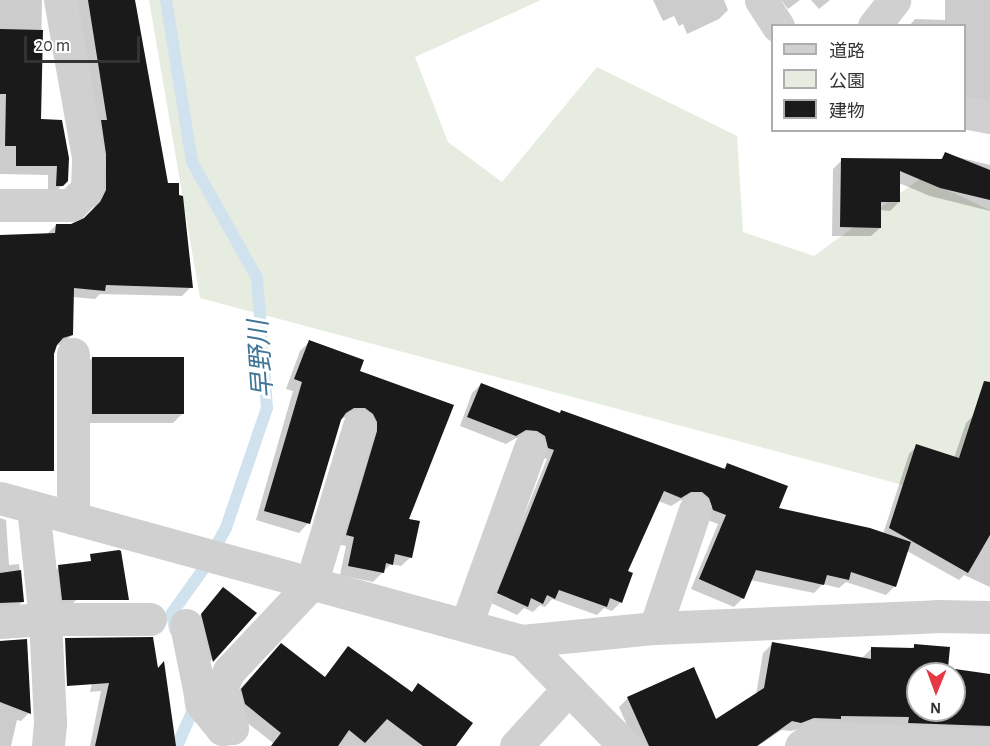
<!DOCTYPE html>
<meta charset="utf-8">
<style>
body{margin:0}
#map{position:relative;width:990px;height:746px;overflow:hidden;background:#fff;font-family:"Alegreya Sans","Noto Sans JP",sans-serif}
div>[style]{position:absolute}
.green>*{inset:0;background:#e6ecdf}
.shadow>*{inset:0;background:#0003}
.stream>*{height:12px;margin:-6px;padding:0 6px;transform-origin:6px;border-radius:6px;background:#cfe2ee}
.building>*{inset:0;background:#1a1a1a;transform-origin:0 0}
.minor>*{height:33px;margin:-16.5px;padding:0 16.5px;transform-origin:16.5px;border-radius:16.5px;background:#d0d0d0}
span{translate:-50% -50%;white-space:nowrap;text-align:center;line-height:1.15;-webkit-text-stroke:6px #fff;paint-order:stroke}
.water-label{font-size:26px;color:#3f7597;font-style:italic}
.legend{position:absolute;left:771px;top:24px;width:195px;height:108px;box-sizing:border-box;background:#fff;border:2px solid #adadad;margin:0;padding:8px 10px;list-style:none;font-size:18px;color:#333}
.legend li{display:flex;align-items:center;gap:12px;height:30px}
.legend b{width:30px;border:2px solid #adadad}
.north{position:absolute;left:906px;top:662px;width:60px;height:60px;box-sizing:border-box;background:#fff;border:2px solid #adadad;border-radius:50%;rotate:181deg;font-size:16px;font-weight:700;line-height:24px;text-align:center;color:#333}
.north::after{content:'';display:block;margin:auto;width:21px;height:27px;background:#e63946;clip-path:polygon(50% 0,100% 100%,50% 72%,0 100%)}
.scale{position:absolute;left:24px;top:36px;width:116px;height:27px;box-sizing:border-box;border:3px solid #333;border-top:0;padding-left:8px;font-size:18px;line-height:21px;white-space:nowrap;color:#333;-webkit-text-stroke:4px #fff;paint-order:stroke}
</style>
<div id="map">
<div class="green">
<div style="clip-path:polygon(149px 0,541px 0,415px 57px,448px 142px,502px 182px,597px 67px,737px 136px,743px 232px,814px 256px,921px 178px,990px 210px,990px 508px,200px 298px)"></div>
</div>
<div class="shadow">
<div style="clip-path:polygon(0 0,42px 0,40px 121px,67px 180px,53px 195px,48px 195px,48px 175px,0 174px)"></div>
<div style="clip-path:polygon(77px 0,133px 0,166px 185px,191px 287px,182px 296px,100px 294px,95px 299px,72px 297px,72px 335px,63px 344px,55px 346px,0 449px,0 237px,46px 235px,56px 225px,71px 225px,84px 220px,92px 212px,97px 200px)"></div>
<div style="clip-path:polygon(653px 0,724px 0,728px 10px,719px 19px,687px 34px,683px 24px,679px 26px,674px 16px,663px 21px)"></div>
<div style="clip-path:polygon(781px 0,800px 0,788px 9px)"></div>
<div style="clip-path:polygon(811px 0,830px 0,819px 9px)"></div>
<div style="clip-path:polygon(945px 0,990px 0,990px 103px,964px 103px,964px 26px,909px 26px,915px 19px,945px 20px)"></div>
<div style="clip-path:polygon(945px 154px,990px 165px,990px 211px,930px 196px,899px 183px,899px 202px,890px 211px,880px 210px,880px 228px,871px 236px,832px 236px,833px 169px,842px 160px,940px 160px)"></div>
<div style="clip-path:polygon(309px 342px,358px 372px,452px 406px,407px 520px,411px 557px,401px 566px,391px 564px,373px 582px,340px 575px,346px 546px,337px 544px,355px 417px,341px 418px,308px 523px,299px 533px,256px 520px,293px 391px,286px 389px,300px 351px)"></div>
<div style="clip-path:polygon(92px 358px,182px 414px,173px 423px,83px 423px,83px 368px)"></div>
<div style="clip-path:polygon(481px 384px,559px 414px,561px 412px,723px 469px,728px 464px,777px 509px,883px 534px,909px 454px,917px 446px,954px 458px,966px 423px,974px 415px,990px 407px,990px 587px,964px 575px,959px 580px,907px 551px,895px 586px,886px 595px,846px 582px,839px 588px,823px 584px,814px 593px,750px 580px,743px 598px,734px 607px,691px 589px,718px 524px,705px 519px,692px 501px,681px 500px,671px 506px,658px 501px,626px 572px,621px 602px,612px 611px,604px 608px,597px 615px,552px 599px,545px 607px,540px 605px,533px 612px,524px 608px,517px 615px,489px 602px,547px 459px,540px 457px,528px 439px,516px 438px,506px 444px,460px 426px,472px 393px)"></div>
<div style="clip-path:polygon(0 518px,6px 520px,9px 565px,19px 564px,23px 601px,14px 610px,0 612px)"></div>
<div style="clip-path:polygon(59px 567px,77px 599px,68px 609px,53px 609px,50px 576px)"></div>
<div style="clip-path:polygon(223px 589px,254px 614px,203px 669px,192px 625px)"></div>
<div style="clip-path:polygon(26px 640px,29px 713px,21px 721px,17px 720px,11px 746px,0 746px,0 641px)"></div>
<div style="clip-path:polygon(evenodd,772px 644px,862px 658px,871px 649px,911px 649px,914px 646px,947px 669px,990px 676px,990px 739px,804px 727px,791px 731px,782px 730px,758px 746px,636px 746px,619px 707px,628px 698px,716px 721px,756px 695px,763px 653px,772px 644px,918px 674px,954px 674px,954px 710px,918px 710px,918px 674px)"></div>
<div style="clip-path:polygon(100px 648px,145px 746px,90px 746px,101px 691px,90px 692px)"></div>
<div style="clip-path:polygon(348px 648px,411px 693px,418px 685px,454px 746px,271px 746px,273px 743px,236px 714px,236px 693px,272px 654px,324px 678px)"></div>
</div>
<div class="stream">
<div style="left:166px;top:0;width:164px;rotate:80.9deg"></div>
<div style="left:192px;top:162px;width:133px;rotate:60.7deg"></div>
<div style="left:257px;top:278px;width:130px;rotate:85.6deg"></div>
<div style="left:267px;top:408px;width:127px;rotate:108.9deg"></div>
<div style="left:226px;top:528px;width:49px;rotate:119.2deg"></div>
<div style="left:202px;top:571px;width:52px;rotate:125.5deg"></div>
<div style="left:172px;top:613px;width:17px;rotate:80deg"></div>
<div style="left:177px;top:746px;width:37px;rotate:-66deg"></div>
<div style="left:192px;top:712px;width:12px;rotate:-99deg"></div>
</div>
<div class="building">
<div style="clip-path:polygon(88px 0,135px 0,168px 183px,179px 183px,179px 195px,183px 196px,193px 288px,106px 285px,105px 291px,74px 288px,73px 335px,63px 338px,57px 345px,54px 354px,54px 471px,0 471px,0 235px,55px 233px,56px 224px,71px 224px,84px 218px,100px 202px,106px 190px,106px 154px,101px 120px,107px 120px)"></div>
<div style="clip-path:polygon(0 29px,43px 30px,41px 119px,62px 120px,69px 158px,68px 181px,63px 186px,56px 186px,57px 166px,16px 166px,16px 146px,5px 146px,6px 94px,0 94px)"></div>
<div style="clip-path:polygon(945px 152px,990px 170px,990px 200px,940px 188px,900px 171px,900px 202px,881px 202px,881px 228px,840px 227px,841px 158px,942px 159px)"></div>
<div style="clip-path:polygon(309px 340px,364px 360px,360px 371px,454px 405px,409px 519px,420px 521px,412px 558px,395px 554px,393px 565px,386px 563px,384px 573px,348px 566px,354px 537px,346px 535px,377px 431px,377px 422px,373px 414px,365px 408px,354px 408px,346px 413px,341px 420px,310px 524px,264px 511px,302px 382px,294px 379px)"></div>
<div style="left:92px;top:357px;width:92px;height:57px"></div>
<div style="clip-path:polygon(984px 381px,990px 382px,990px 535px,968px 573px,889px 528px,916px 444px,959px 458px)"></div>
<div style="clip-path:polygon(481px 383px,560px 413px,561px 410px,725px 469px,727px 463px,788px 486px,779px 508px,870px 528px,911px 542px,896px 587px,851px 572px,849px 580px,827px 575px,824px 585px,756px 570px,744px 599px,699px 579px,726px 515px,713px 510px,709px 498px,702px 492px,691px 492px,681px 498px,664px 491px,628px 571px,633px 573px,622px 603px,610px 598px,607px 607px,559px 590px,555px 599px,547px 595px,543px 604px,531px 598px,528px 607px,497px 593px,554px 450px,548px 448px,545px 436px,537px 431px,526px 430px,516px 436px,467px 417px)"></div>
<div style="clip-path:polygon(119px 550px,121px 551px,129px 600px,62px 600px,58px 565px,91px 561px,90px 554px)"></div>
<div style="clip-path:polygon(21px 570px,24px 602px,0 603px,0 573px)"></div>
<div style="clip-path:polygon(223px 587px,257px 613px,213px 662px,201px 614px)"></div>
<div style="clip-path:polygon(153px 637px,158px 668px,164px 661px,176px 746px,95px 746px,109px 683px,67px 686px,65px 638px)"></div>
<div style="clip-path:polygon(27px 639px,31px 714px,0 702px,0 641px)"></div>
<div style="clip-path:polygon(evenodd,772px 642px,871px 659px,871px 647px,914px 648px,914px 644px,950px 647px,948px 668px,990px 674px,990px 726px,908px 723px,909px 717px,841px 716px,841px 719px,814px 718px,801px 723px,792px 721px,757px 746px,649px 746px,627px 697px,694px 667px,716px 719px,764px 688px,772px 642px,918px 674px,954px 674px,954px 710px,918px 710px,918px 674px)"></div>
<div style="clip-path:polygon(281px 643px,325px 677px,348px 646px,412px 692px,418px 683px,473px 723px,456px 746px,423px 746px,387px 719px,365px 743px,349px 730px,338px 746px,271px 746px,281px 733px,245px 704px,241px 689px)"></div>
</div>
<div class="minor">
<div style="left:761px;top:0;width:31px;rotate:57deg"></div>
<div style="left:874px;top:26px;width:33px;rotate:-52deg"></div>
<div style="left:964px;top:112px;width:26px;rotate:11deg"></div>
<div style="left:0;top:205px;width:71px"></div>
<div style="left:71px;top:205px;width:23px;rotate:-45deg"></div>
<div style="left:87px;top:189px;width:32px;rotate:-88deg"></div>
<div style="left:88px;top:157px;width:159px;rotate:-100.1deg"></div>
<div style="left:0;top:498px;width:541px;rotate:15.32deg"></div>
<div style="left:522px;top:641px;width:134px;rotate:-5.6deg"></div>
<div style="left:655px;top:628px;width:282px;rotate:-2.4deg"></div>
<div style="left:937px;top:616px;width:53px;rotate:1.1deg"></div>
<div style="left:33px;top:507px;width:113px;rotate:83.9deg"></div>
<div style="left:45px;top:619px;width:104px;rotate:87.2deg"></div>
<div style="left:50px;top:723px;width:23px;rotate:95deg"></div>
<div style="left:73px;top:518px;width:164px;rotate:-90deg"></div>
<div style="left:0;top:622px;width:45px;rotate:-3.8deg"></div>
<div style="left:45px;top:619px;width:105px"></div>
<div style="left:186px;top:625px;width:81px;rotate:78.6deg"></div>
<div style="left:202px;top:704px;width:32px;rotate:51deg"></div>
<div style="left:222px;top:729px;width:10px;rotate:-6deg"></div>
<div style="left:232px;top:728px;width:42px;rotate:-105deg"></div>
<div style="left:221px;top:687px;width:18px;rotate:-63deg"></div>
<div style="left:229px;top:671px;width:120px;rotate:-46.7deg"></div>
<div style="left:311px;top:584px;width:165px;rotate:-73.1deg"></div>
<div style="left:466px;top:625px;width:188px;rotate:-70.1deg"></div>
<div style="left:655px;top:628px;width:125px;rotate:-71.3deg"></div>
<div style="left:522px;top:641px;width:147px;rotate:45.6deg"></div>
<div style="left:516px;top:746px;width:77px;rotate:-47.6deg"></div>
<div style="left:801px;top:746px;width:15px;rotate:-37deg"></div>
<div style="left:813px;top:737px;width:177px;rotate:2.6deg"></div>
</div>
<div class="water-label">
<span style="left:262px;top:359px;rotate:-94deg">早野川</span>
</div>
<ul class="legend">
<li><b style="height:8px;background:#d0d0d0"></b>道路</li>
<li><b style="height:16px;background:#e6ecdf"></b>公園</li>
<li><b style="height:16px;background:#1a1a1a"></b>建物</li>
</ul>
<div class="north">N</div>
<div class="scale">20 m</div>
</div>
